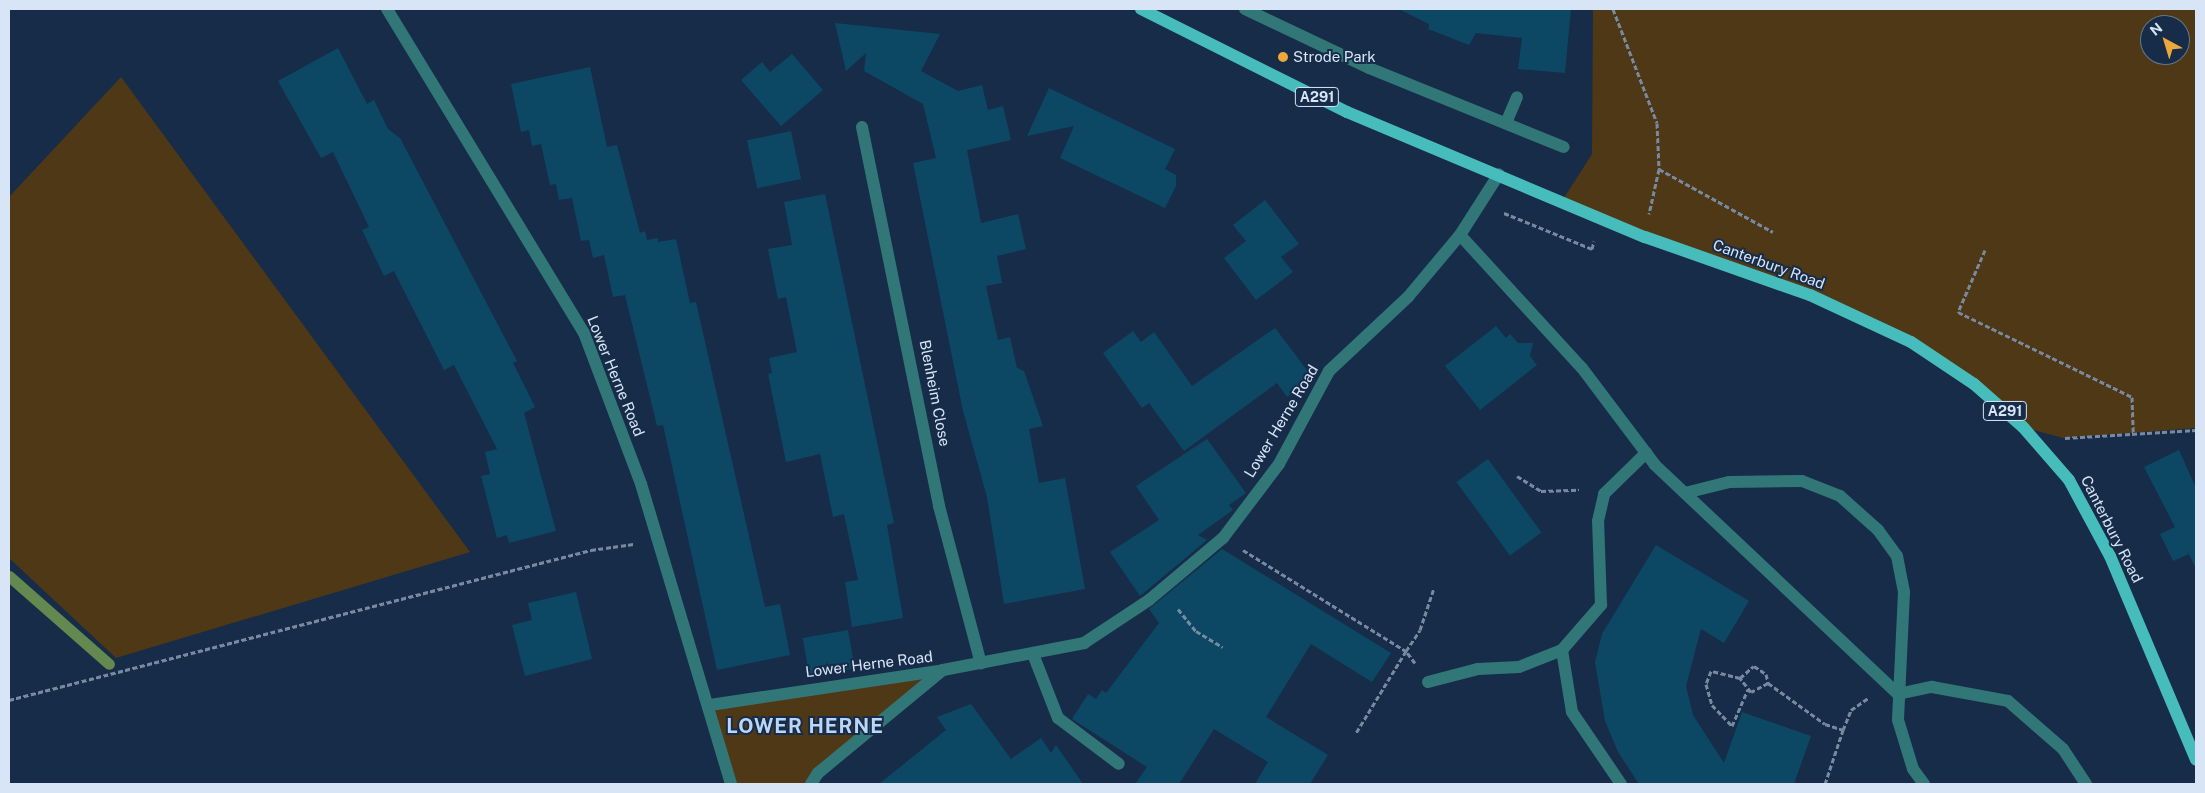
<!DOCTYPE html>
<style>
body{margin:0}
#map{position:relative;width:2205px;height:793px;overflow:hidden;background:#172c48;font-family:"Public Sans",sans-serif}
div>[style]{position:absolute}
.green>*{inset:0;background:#4f3815}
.stream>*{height:11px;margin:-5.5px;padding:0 5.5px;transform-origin:5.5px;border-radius:5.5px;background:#648950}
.building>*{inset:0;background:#0c4864;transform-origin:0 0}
.path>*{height:3px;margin-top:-1.5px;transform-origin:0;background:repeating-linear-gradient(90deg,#788aa1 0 5px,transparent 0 7.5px)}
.minor>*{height:12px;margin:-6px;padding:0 6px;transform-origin:6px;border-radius:6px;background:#327777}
.major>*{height:12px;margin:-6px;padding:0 6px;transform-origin:6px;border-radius:6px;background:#46bdbc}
.dots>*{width:14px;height:14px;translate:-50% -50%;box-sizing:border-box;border:2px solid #172c48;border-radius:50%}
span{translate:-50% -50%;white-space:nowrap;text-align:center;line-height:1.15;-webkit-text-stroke:4px #172c48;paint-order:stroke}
.shield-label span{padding:1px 4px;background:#172c48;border:1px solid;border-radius:4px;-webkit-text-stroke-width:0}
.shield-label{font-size:14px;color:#d7e5f7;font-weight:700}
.poi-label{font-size:15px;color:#d7e5f7}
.left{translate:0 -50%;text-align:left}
.street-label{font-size:15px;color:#d7e5f7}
.district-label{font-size:20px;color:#bad6f9;font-weight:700;letter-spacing:1px}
.frame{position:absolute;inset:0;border:10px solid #d7e5f7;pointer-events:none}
.north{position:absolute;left:2140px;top:15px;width:50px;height:50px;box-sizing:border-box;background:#172c48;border:1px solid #64768e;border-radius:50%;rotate:321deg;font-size:14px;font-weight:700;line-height:20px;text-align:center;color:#d7e5f7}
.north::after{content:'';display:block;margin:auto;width:18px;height:22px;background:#eda83b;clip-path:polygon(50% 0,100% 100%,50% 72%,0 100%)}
</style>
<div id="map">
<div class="green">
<div style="clip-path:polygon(evenodd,1593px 9px,2196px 9px,2196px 428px,2063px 438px,2023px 427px,1911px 342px,1562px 201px,1592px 154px,1593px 9px,2150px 25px,2180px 25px,2180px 55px,2150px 55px,2150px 25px)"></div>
<div style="clip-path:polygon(121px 77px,470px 552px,116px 658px,9px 558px,9px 197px)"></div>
<div style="clip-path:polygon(943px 670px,811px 784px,731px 784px,710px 705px)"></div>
</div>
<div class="stream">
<div style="left:9px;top:576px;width:133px;rotate:41.3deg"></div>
</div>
<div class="building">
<div style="clip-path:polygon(1399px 9px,1571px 9px,1565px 73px,1518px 69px,1522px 38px,1476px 33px,1469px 45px,1428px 29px,1429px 24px)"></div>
<div style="clip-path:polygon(835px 23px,940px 34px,921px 71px,958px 91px,982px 85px,988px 110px,1003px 106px,1011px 140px,967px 150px,981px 223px,1018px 214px,1026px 249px,997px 256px,1002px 283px,986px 286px,998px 340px,1010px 337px,1017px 368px,1024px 371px,1043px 426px,1029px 429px,1039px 483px,1065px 478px,1085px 589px,1004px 604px,987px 497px,963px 411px,913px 163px,936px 158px,923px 104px,864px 71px,866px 53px,846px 71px)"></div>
<div style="clip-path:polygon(338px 48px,367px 104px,374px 100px,388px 129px,400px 138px,517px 361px,513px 363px,535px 407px,524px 413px,556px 531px,509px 543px,507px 535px,497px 538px,481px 476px,490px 474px,485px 452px,497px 449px,454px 365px,444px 370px,394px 271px,384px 276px,362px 230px,369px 227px,333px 152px,321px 158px,278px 81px)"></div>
<div style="clip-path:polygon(792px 54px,823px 90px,781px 126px,741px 80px,762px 62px,770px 72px)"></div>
<div style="clip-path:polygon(590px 67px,607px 147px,617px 145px,640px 233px,645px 231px,647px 240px,658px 238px,658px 242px,676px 239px,690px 303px,696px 302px,765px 607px,780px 604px,790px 655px,717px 670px,663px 425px,657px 426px,625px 295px,613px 297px,604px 255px,593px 258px,589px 240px,581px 241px,572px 198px,559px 200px,556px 184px,550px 185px,541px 144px,532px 146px,529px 130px,521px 132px,511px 84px)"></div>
<div style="clip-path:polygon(1049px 88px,1175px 149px,1165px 169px,1176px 175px,1176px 186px,1165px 208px,1060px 158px,1074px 126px,1027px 136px)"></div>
<div style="left:791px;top:131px;width:49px;height:45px;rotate:78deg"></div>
<div style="clip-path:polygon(825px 194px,894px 523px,887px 525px,903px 618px,852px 627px,845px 582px,858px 580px,844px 514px,833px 517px,820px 454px,786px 462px,768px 374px,772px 373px,769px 358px,797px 352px,786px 297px,778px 299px,768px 249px,792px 245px,784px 202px)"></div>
<div style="clip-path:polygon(1265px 200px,1299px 244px,1281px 257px,1293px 272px,1256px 300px,1224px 258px,1246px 241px,1233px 225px)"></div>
<div style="clip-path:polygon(1496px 326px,1506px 338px,1510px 334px,1518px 343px,1533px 343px,1530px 356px,1537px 365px,1480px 410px,1445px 366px)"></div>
<div style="clip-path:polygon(1275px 328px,1313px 378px,1287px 397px,1277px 383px,1184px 451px,1149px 403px,1142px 408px,1103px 353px,1133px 331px,1141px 342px,1154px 332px,1192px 386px)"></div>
<div style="clip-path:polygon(1207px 439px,1246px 493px,1229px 505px,1233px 510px,1198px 535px,1207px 540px,1140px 596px,1110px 552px,1159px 520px,1136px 486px)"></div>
<div style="clip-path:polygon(2179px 450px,2196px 488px,2196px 569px,2189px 554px,2173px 561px,2160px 534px,2175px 527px,2144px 467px)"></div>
<div style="left:1488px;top:459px;width:91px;height:39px;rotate:54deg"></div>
<div style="clip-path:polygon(1656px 545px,1749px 601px,1724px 643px,1701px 629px,1686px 686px,1693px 715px,1724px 763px,1742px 712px,1811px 736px,1794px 784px,1639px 784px,1618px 752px,1605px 721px,1595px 662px,1602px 634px)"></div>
<div style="clip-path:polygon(1222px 549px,1391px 653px,1372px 682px,1311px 644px,1266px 717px,1328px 755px,1310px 784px,1255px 784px,1268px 762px,1214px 729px,1179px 784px,1135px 784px,1147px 767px,1072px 719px,1088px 694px,1096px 699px,1102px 690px,1106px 693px,1159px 623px,1149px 609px)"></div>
<div style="clip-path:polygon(576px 592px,592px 659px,525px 676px,512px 625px,532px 620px,528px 603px)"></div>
<div style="left:848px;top:630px;width:39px;height:46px;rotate:80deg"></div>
<div style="clip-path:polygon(971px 704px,1011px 759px,1041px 738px,1051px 753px,1056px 745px,1083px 784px,879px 784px,946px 730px,937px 717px)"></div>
</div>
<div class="path">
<div style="left:1613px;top:9px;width:122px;rotate:68.9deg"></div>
<div style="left:1657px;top:123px;width:46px;rotate:87.5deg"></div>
<div style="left:1659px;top:169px;width:46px;rotate:102.5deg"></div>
<div style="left:1659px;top:169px;width:130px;rotate:28.9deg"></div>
<div style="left:1504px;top:213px;width:95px;rotate:22.2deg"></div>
<div style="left:1592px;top:249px;width:8px;rotate:-76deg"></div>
<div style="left:1985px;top:250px;width:68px;rotate:113.5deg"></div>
<div style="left:1958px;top:312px;width:194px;rotate:26deg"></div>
<div style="left:2132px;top:397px;width:37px;rotate:88deg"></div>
<div style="left:2065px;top:438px;width:131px;rotate:-3.5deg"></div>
<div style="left:1517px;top:476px;width:28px;rotate:32deg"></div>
<div style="left:1541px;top:491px;width:38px;rotate:-2deg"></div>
<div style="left:1243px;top:550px;width:192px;rotate:31.8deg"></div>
<div style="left:1406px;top:651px;width:96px;rotate:121.4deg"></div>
<div style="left:1178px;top:609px;width:28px;rotate:51deg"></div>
<div style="left:1196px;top:631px;width:31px;rotate:31deg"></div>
<div style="left:1415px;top:663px;width:15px;rotate:-127deg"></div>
<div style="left:1406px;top:651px;width:25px;rotate:-56deg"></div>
<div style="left:1420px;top:630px;width:44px;rotate:-71.6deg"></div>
<div style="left:1740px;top:678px;width:30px;rotate:-166deg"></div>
<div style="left:1711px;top:671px;width:14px;rotate:111deg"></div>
<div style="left:1706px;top:684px;width:22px;rotate:74deg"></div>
<div style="left:1712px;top:705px;width:29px;rotate:46deg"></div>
<div style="left:1732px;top:726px;width:40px;rotate:-66.6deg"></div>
<div style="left:1768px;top:683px;width:19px;rotate:152deg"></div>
<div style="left:1751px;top:692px;width:18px;rotate:-128deg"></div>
<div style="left:1740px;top:678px;width:18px;rotate:-41deg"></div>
<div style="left:1754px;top:666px;width:14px;rotate:34deg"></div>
<div style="left:1766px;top:674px;width:9px;rotate:77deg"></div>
<div style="left:1768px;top:683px;width:70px;rotate:35.7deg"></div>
<div style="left:1825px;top:724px;width:19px;rotate:18deg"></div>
<div style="left:1843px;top:730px;width:22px;rotate:-68deg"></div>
<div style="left:1851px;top:710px;width:21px;rotate:-35deg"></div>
<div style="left:9px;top:700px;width:601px;rotate:-14.45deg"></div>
<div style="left:591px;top:550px;width:43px;rotate:-7.9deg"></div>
<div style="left:1825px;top:784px;width:57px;rotate:-71.6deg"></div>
</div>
<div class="minor">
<div style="left:387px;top:9px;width:379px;rotate:58.7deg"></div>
<div style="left:584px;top:333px;width:161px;rotate:69.3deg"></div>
<div style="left:641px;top:484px;width:313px;rotate:73.3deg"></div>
<div style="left:1245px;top:9px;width:137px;rotate:25.4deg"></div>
<div style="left:1369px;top:68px;width:210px;rotate:22.1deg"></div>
<div style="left:1506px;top:123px;width:28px;rotate:-67deg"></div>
<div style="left:862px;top:127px;width:387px;rotate:78.5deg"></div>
<div style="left:939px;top:506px;width:163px;rotate:75.1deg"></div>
<div style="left:1460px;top:235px;width:180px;rotate:47.5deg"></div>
<div style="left:1582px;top:368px;width:121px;rotate:53deg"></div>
<div style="left:1655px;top:465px;width:334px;rotate:43.3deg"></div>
<div style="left:1685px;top:493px;width:45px;rotate:-14deg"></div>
<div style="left:1729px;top:482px;width:73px;rotate:-0.8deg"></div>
<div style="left:1802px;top:481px;width:41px;rotate:21.5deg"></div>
<div style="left:1840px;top:496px;width:51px;rotate:41.8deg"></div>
<div style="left:1878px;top:530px;width:32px;rotate:54deg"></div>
<div style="left:1897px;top:556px;width:37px;rotate:79deg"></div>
<div style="left:1904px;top:592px;width:128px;rotate:92.7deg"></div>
<div style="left:1898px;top:720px;width:51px;rotate:73deg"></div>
<div style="left:1913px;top:769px;width:19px;rotate:54deg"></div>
<div style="left:1033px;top:654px;width:69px;rotate:68.7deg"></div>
<div style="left:1058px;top:718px;width:76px;rotate:37deg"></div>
<div style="left:1428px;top:682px;width:52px;rotate:-14.6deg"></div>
<div style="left:1478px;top:669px;width:41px;rotate:-2.8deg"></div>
<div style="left:1519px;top:667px;width:46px;rotate:-21.6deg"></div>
<div style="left:1898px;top:694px;width:35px;rotate:-12deg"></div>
<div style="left:1932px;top:687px;width:77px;rotate:10.4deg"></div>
<div style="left:2008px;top:701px;width:73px;rotate:41.1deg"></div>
<div style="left:2063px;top:749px;width:42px;rotate:56.7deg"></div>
<div style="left:710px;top:705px;width:236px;rotate:-8.5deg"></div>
<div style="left:943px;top:670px;width:144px;rotate:-10.8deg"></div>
<div style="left:1084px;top:643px;width:78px;rotate:-33.5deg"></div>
<div style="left:1149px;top:600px;width:97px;rotate:-40deg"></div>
<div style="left:1223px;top:538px;width:93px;rotate:-52.9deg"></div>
<div style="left:1279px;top:464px;width:106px;rotate:-61.7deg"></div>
<div style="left:1329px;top:371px;width:108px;rotate:-43.1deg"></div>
<div style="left:1408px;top:297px;width:81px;rotate:-50deg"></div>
<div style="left:1460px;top:235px;width:72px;rotate:-57.4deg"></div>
<div style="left:811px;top:784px;width:13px;rotate:-58deg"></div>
<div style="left:818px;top:773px;width:162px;rotate:-39.5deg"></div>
<div style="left:1621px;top:784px;width:87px;rotate:-124.2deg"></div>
<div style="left:1572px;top:712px;width:63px;rotate:-99.2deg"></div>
<div style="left:1562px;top:650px;width:60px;rotate:-49.1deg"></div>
<div style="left:1601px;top:605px;width:84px;rotate:-92deg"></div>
<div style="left:1598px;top:521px;width:28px;rotate:-77deg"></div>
<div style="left:1604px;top:494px;width:59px;rotate:-44.3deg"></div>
</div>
<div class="major">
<div style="left:1141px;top:9px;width:230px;rotate:26.6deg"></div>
<div style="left:1347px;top:112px;width:323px;rotate:22.8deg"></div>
<div style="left:1645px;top:237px;width:175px;rotate:19.4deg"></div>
<div style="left:1810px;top:295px;width:111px;rotate:25deg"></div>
<div style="left:1911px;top:342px;width:76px;rotate:33.7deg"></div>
<div style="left:1974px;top:384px;width:65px;rotate:41.3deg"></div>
<div style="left:2023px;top:427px;width:70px;rotate:49deg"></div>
<div style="left:2069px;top:480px;width:86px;rotate:61.7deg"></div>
<div style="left:2110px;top:556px;width:221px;rotate:67.1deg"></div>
</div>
<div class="dots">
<div style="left:1283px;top:57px;background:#eda83b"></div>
</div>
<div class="shield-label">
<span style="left:1317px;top:97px">A291</span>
<span style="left:2005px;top:411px">A291</span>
</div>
<div class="poi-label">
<span class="left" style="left:1293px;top:57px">Strode Park</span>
</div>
<div class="street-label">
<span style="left:1769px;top:264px;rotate:20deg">Canterbury Road</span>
<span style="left:616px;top:376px;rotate:68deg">Lower Herne Road</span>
<span style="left:935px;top:393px;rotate:79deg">Blenheim Close</span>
<span style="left:1281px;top:421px;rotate:-59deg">Lower Herne Road</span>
<span style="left:2112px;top:529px;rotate:63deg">Canterbury Road</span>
<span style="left:869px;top:664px;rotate:-7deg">Lower Herne Road</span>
</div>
<div class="district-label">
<span style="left:805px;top:726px">LOWER HERNE</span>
</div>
<div class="frame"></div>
<div class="north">N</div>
</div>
